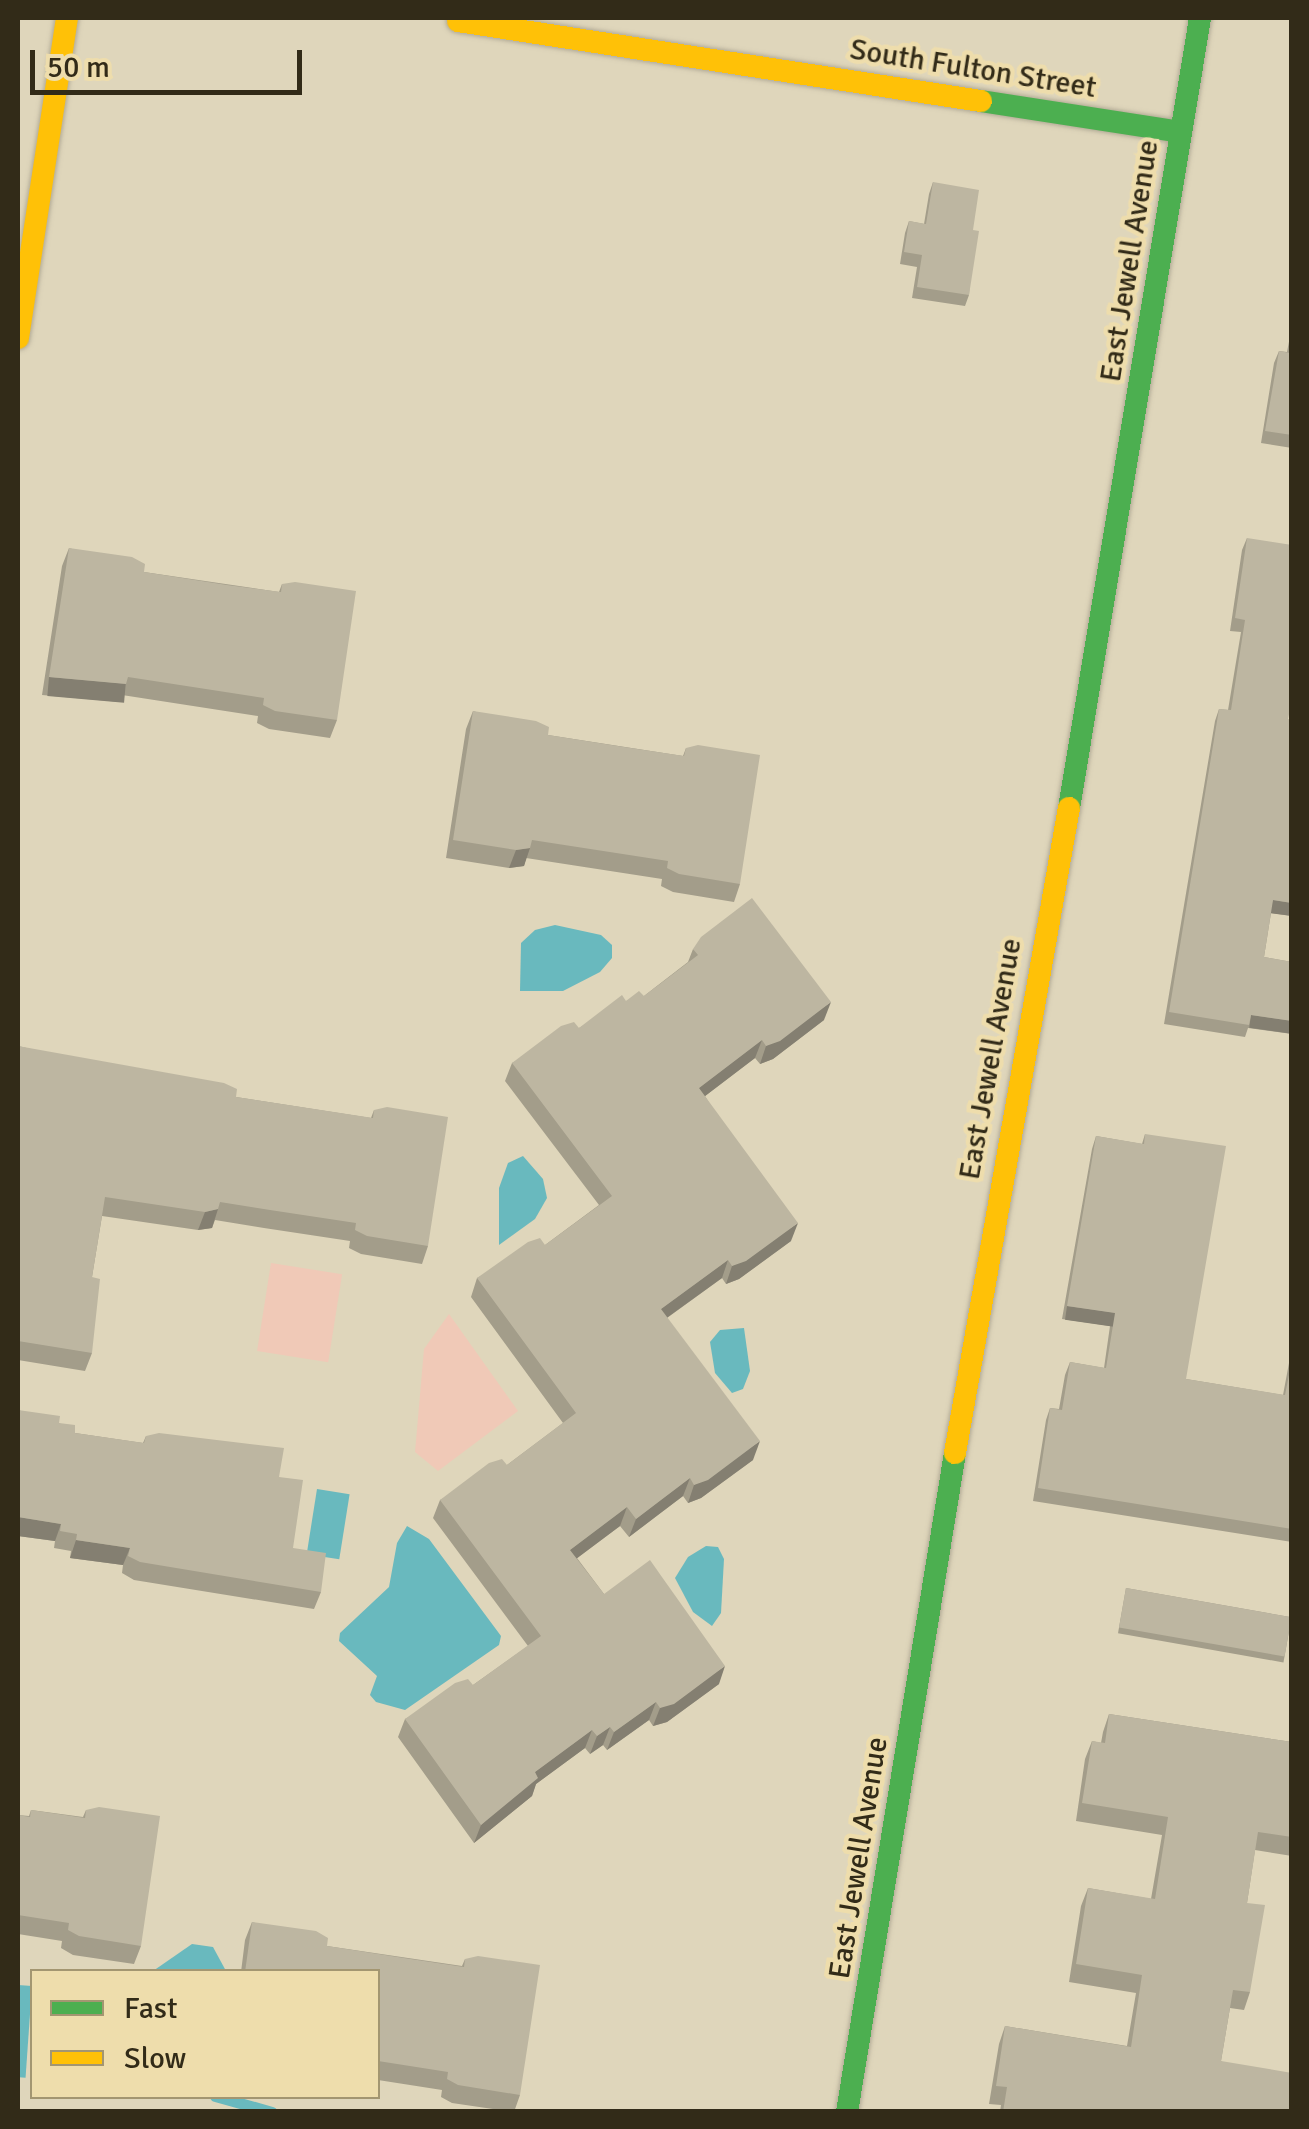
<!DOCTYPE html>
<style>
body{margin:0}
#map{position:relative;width:1309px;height:2129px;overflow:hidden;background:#dfd6bb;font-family:Signika,sans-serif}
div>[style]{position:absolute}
.green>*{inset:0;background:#f0c9b7;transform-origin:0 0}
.water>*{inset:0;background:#69b9be;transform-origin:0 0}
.stream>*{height:11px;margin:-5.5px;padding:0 5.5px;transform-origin:5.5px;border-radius:5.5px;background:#69b9be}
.roads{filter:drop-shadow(0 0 2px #b2ab96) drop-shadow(0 0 2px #b2ab96)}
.fast>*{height:22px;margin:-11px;padding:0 11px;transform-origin:11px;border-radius:11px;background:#4caf50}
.slow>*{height:22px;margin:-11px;padding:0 11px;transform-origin:11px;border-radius:11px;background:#ffc107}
.wall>*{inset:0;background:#a39d8a;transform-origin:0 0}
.shaded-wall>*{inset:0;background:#847f71;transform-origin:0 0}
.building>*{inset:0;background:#bdb6a1;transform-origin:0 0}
span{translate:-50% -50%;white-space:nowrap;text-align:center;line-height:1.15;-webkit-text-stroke:9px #eeddac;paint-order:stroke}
.street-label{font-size:30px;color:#322b18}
.frame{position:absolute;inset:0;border:20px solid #322b18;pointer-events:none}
.legend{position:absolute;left:30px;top:1969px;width:350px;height:130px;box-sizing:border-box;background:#eeddac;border:2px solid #a39671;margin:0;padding:12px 18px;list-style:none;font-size:30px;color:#322b18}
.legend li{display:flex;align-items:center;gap:20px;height:50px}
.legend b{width:50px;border:2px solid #a39671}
.scale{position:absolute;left:30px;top:50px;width:272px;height:45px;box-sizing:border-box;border:5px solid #322b18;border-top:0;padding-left:12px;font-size:30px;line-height:35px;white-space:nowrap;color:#322b18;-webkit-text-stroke:8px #eeddac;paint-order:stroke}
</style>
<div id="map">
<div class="green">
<div style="left:271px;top:1263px;width:72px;height:89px;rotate:9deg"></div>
<div style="clip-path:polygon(449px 1314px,518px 1411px,438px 1471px,415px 1452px,424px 1349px)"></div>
</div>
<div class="water">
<div style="clip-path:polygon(555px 925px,601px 935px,612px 945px,612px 958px,600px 972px,563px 991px,520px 991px,521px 943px,535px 930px)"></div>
<div style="clip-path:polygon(523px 1156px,543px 1179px,547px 1198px,535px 1219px,499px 1245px,499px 1188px,508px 1163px)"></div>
<div style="clip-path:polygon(744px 1328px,750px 1371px,743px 1389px,732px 1393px,715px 1373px,710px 1342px,720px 1330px)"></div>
<div style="left:317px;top:1489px;width:33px;height:66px;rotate:9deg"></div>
<div style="clip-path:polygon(407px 1526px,429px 1539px,501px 1636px,499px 1645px,405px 1710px,376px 1702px,370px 1695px,377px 1676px,339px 1641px,340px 1633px,389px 1587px,397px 1543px)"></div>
<div style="clip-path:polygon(706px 1546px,718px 1547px,724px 1559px,721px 1613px,712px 1626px,693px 1612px,675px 1578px,688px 1557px)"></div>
<div style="clip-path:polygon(192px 1944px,213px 1947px,226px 1971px,153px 1971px)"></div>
<div style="left:18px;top:1985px;width:14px;height:92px;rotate:4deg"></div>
</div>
<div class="stream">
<div style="left:215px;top:2096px;width:59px;rotate:15.7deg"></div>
</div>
<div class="roads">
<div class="fast">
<div style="left:981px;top:101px;width:202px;rotate:8.8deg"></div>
<div style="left:1069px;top:808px;width:801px;rotate:-80.58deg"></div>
<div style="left:847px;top:2112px;width:668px;rotate:-80.69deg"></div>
</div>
<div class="slow">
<div style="left:458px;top:21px;width:529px;rotate:8.7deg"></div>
<div style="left:18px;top:338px;width:324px;rotate:-81.3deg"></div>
<div style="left:955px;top:1453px;width:655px;rotate:-79.98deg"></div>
</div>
</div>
<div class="wall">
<div style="clip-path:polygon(933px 182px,973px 230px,969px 295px,965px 306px,912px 298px,917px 267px,900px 264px,905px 233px,909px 221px,924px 224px,929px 194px)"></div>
<div style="clip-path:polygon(1292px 326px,1292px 448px,1261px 443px,1274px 363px,1279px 351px,1287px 352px)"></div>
<div style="clip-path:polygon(1247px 538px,1288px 719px,1292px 916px,1271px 913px,1264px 957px,1292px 962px,1292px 1034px,1248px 1028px,1245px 1037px,1164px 1024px,1215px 721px,1219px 709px,1228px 710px,1241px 632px,1230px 631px,1242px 550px)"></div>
<div style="clip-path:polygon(69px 548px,144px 572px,279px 592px,282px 584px,337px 720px,330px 738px,269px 729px,257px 723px,258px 716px,122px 695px,120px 702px,42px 695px,62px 566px)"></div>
<div style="clip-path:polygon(473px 711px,548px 735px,683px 756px,686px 748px,740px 884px,734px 902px,673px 892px,661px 886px,662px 879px,526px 858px,524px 866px,509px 868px,446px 858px,466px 729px)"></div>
<div style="clip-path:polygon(693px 949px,824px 1020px,773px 1059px,760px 1064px,755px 1058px,705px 1096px,791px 1241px,739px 1279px,726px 1284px,722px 1278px,667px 1318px,753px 1460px,701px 1498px,688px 1503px,683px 1496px,629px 1537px,620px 1526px,577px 1558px,604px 1594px,719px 1684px,667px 1722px,653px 1726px,649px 1720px,607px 1750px,603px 1745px,590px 1754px,585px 1748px,536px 1784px,532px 1796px,474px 1843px,398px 1737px,405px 1719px,473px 1685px,528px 1646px,433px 1518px,440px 1500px,507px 1465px,563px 1423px,471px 1297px,477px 1278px,545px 1245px,599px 1205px,505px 1081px,512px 1063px,579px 1028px,626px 1001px,644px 996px,688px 962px)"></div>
<div style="clip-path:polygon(18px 1046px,236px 1097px,371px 1118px,374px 1110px,428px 1246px,422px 1264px,361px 1254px,349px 1248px,350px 1241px,264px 1228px,215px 1220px,212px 1228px,198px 1230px,102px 1216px,92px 1277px,92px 1353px,85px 1371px,18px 1360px)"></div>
<div style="clip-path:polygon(1145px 1134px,1186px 1379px,1283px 1395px,1292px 1347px,1292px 1542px,1033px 1501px,1046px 1420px,1050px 1408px,1059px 1409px,1065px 1375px,1070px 1362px,1104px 1368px,1110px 1326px,1062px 1319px,1092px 1149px,1096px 1136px,1142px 1144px)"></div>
<div style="clip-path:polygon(18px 1410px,59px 1423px,75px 1433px,143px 1443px,146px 1436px,279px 1477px,293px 1548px,321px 1592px,314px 1609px,134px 1580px,122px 1573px,123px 1565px,70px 1558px,71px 1551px,54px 1548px,55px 1541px,18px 1536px)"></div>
<div style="left:1126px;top:1588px;width:168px;height:46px;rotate:10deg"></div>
<div style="clip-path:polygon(1109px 1714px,1292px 1742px,1292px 1856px,1255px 1850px,1247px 1903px,1250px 1992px,1244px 2010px,1230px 2008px,1221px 2061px,1292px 2112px,1000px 2112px,1001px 2105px,989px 2104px,999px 2044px,1005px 2026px,1127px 2046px,1136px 1993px,1069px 1982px,1081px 1906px,1088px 1888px,1151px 1899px,1162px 1835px,1076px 1821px,1085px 1759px,1092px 1741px,1101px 1743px,1103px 1732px)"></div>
<div style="clip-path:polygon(31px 1810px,83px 1817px,86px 1810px,141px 1946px,134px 1964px,73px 1955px,61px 1948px,62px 1941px,18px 1934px,18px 1815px,29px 1816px)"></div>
<div style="clip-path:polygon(252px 1922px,327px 1946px,462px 1966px,465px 1959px,520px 2095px,514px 2112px,452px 2103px,441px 2097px,442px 2090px,378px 2080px,378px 1972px,241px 1972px,245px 1940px)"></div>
</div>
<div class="shaded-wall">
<div style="left:49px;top:677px;width:77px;height:19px;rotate:5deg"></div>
<div style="clip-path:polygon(530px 848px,524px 866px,509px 868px,516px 850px)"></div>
<div style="clip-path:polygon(1273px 900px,1292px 903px,1292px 916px,1269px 913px)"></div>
<div style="clip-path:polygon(831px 1002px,824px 1020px,773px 1059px,760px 1064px,766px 1046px)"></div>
<div style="left:1251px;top:1015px;width:41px;height:13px;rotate:8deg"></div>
<div style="clip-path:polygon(762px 1040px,755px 1058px,692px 1106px,699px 1088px)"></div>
<div style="clip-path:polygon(218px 1209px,212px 1228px,198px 1230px,205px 1212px)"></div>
<div style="clip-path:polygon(798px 1223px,791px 1241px,739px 1279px,726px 1284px,732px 1266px)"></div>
<div style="clip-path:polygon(728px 1260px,722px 1278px,654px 1327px,661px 1309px)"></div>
<div style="left:1067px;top:1306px;width:49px;height:14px;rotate:8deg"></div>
<div style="clip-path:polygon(760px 1441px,753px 1460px,701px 1498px,688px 1503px,694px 1485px)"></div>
<div style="clip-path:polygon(690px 1478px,683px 1496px,629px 1537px,636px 1519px)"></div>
<div style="clip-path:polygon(627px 1507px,620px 1526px,564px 1568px,570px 1550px)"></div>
<div style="clip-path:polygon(18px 1517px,61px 1524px,55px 1541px,18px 1536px)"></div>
<div style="clip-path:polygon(76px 1540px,130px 1548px,123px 1565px,70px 1558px)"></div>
<div style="clip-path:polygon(725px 1666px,719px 1684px,667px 1722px,653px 1726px,660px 1708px)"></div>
<div style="clip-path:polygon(656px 1702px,649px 1720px,607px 1750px,614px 1732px)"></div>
<div style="clip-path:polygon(610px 1727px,603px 1745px,590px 1754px,597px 1736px)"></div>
<div style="clip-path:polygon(592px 1730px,585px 1748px,536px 1784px,532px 1796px,474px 1843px,481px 1825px,535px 1772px)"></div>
</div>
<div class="building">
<div style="clip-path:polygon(933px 182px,979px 190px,973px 230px,979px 231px,969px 295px,917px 287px,922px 255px,904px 252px,909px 221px,926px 224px)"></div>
<div style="clip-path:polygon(1292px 342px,1292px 435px,1265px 431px,1279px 351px,1290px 353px)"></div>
<div style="clip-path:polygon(1247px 538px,1292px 545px,1292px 700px,1288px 719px,1292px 720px,1292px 903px,1273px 900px,1264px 957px,1292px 962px,1292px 1021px,1251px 1015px,1249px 1025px,1169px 1012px,1219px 709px,1231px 710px,1245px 620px,1235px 618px)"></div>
<div style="clip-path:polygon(69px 548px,132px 557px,145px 564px,144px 572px,227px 585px,281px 592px,282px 584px,295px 582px,356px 591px,337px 720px,275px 711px,263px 705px,264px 698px,128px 677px,126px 684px,49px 677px)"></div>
<div style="clip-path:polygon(473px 711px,536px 721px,549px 727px,548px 735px,624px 747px,684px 756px,686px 748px,698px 745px,760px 755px,740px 884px,679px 874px,667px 868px,668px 861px,532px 840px,530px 848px,516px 850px,453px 840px)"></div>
<div style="clip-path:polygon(752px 898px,831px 1002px,780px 1041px,766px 1046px,762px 1040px,699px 1088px,798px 1223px,746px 1261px,732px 1266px,728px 1260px,661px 1309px,760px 1441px,708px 1480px,694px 1485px,690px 1478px,636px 1519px,627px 1507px,570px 1550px,604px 1594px,650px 1560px,725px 1666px,674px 1704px,660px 1708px,656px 1702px,614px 1732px,610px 1727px,597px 1736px,592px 1730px,535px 1772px,538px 1778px,481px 1825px,405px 1719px,455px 1683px,468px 1679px,473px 1685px,541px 1636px,440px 1500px,489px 1463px,502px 1459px,507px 1465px,576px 1413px,477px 1278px,528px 1242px,540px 1238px,545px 1245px,612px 1196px,512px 1063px,561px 1026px,574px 1022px,579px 1028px,622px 995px,626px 1001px,639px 991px,644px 996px,698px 955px,693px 949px,701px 937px)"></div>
<div style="clip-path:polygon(18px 1046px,224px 1083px,237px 1089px,236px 1097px,373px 1118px,374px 1110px,387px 1107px,448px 1117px,428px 1246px,367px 1236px,355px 1230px,356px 1223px,270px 1210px,220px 1202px,218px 1209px,205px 1212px,105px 1197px,92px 1277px,100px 1279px,92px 1353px,18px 1341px)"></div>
<div style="clip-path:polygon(1145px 1134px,1226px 1146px,1186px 1379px,1285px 1395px,1292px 1360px,1292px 1529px,1038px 1488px,1050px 1408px,1062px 1410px,1070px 1362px,1106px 1368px,1115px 1313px,1067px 1306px,1096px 1136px,1144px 1144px)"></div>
<div style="clip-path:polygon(18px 1410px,60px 1416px,59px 1423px,75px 1425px,75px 1433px,144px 1443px,146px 1436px,159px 1433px,284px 1448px,279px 1477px,303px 1480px,293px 1548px,326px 1553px,321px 1592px,140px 1562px,128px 1556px,130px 1548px,76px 1540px,77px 1534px,60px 1531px,61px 1524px,18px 1517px)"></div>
<div style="left:1126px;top:1588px;width:168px;height:40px;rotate:10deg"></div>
<div style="clip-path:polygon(1109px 1714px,1292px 1742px,1292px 1837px,1258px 1832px,1247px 1903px,1265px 1905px,1250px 1992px,1233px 1990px,1221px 2061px,1292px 2073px,1292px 2112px,1003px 2112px,1007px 2087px,996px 2086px,1005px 2026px,1131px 2047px,1142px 1975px,1076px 1964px,1088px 1888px,1155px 1899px,1168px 1817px,1082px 1803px,1092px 1741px,1105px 1743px)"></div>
<div style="clip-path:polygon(99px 1807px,160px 1816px,141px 1946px,79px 1936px,68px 1930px,69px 1923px,18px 1915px,18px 1815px,30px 1817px,31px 1810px,85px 1818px,86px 1810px)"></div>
<div style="clip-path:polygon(252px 1922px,316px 1931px,328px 1938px,327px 1946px,404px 1958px,464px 1967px,465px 1959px,478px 1956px,540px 1965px,520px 2095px,458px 2085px,447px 2079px,448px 2072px,378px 2061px,378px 1972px,245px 1972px)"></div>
</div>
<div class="street-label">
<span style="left:973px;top:69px;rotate:9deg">South Fulton Street</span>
<span style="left:1130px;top:261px;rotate:-81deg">East Jewell Avenue</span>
<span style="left:991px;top:1059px;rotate:-80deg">East Jewell Avenue</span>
<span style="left:859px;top:1858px;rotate:-81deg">East Jewell Avenue</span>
</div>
<div class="frame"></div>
<ul class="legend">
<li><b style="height:12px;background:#4caf50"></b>Fast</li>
<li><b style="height:12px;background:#ffc107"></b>Slow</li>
</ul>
<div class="scale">50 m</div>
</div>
